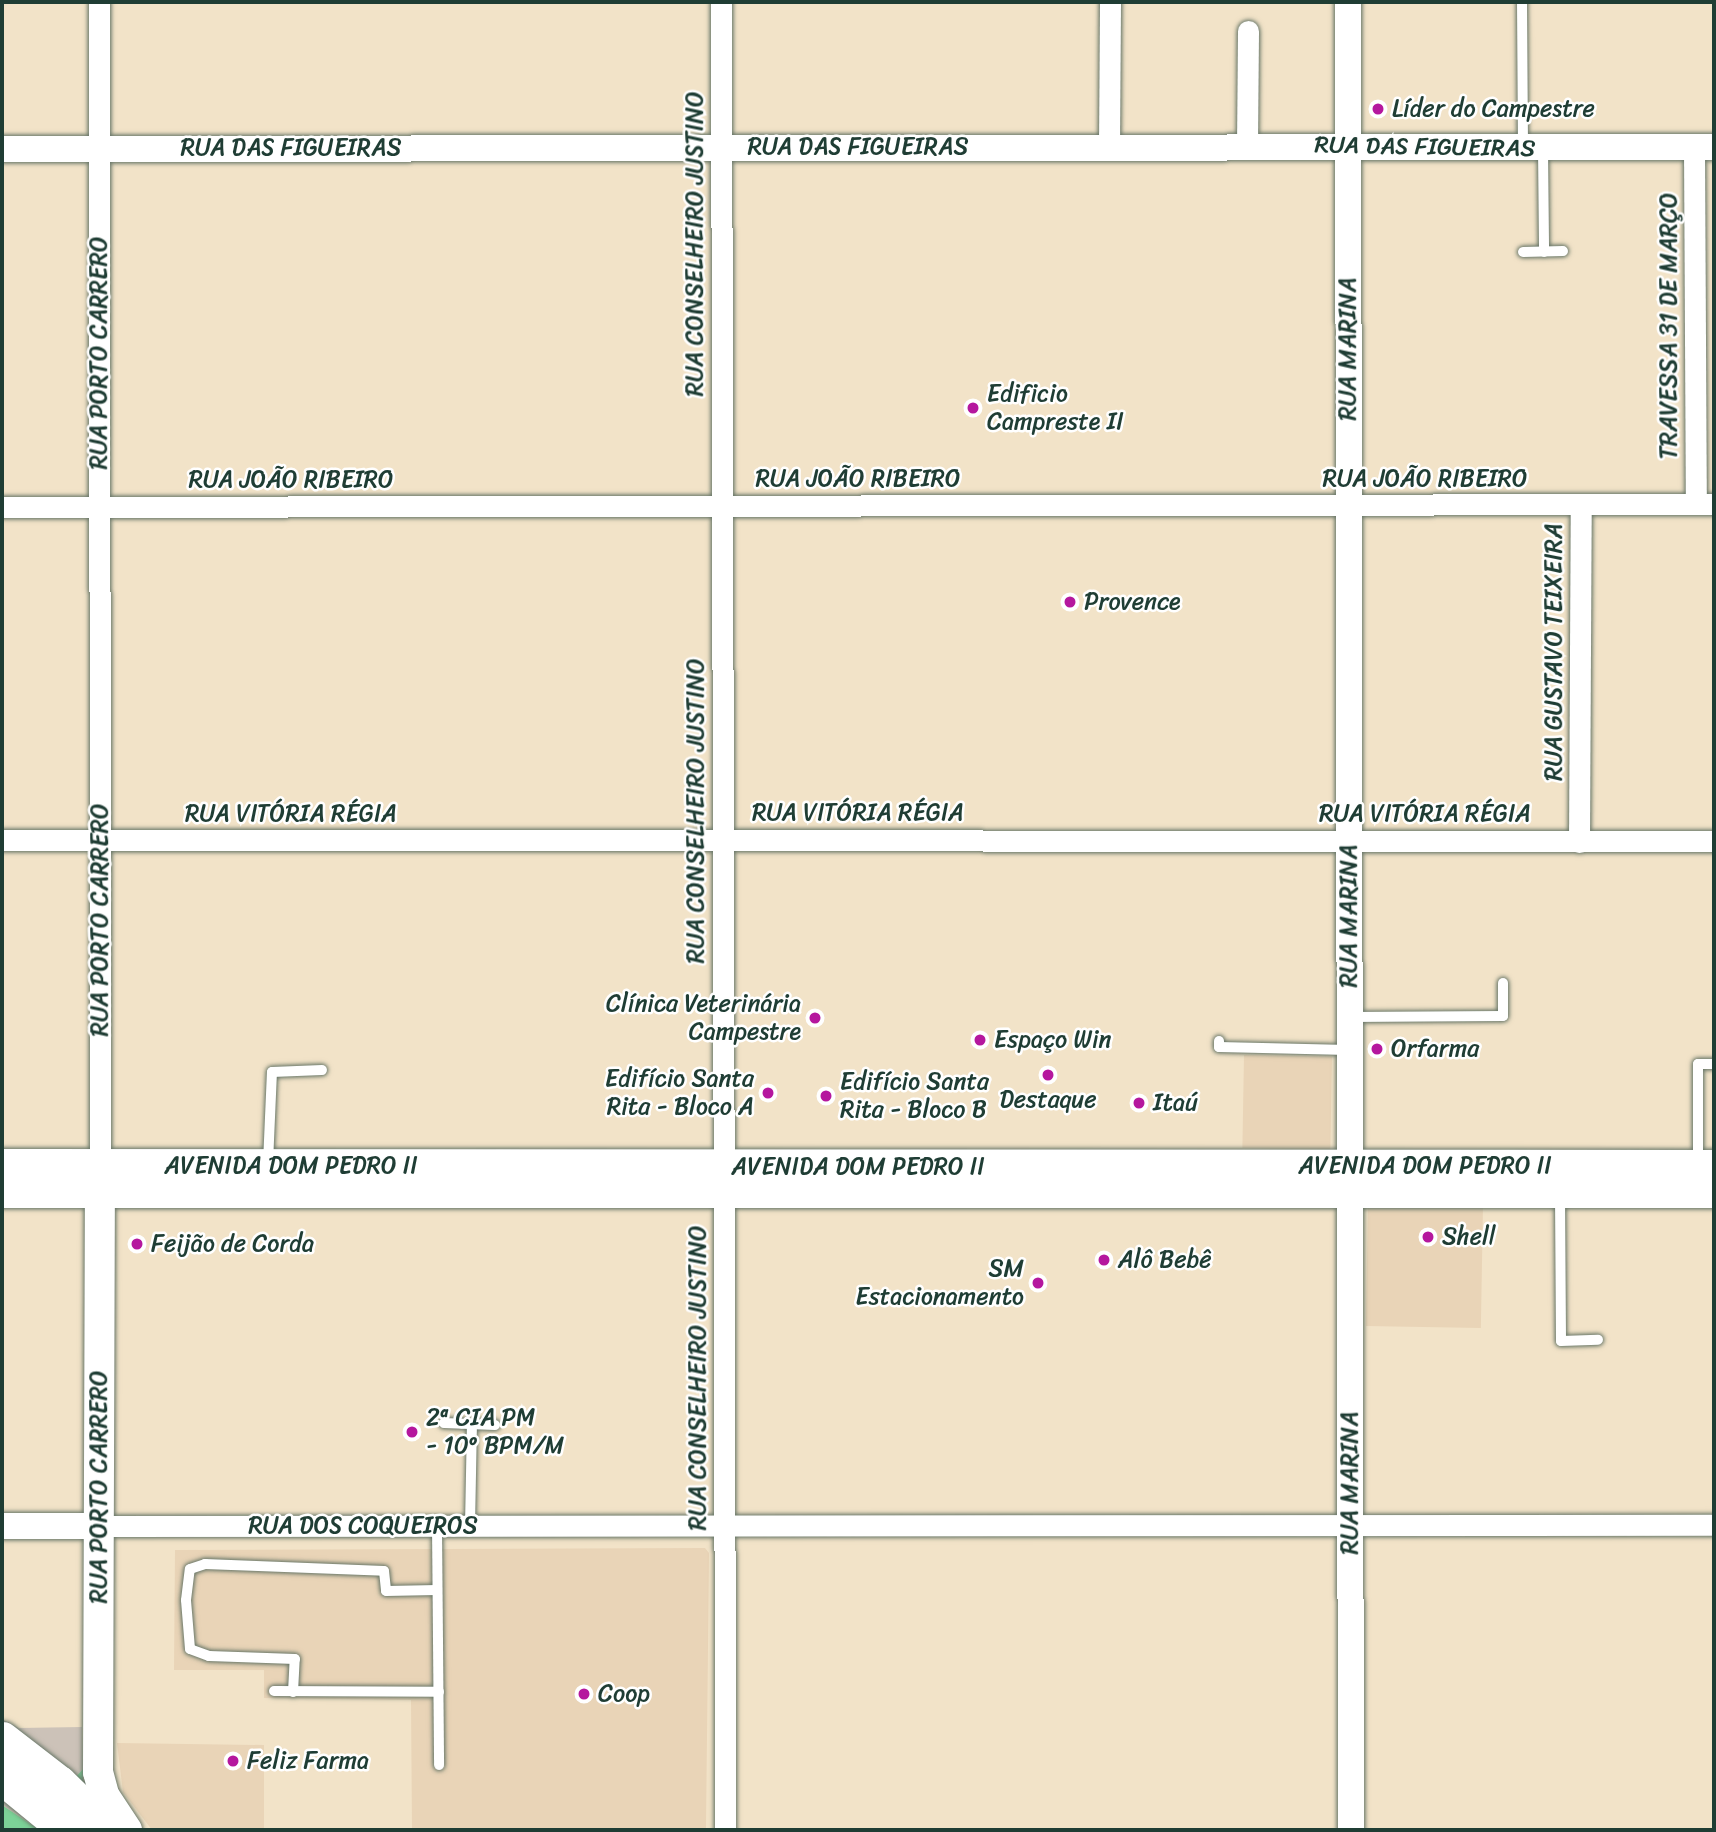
<!DOCTYPE html>
<meta charset="utf-8">
<style>
body{margin:0}
#map{position:relative;width:1716px;height:1832px;overflow:hidden;background:#f2e3c8;font-family:Sriracha,sans-serif}
div>[style]{position:absolute}
.built>*{inset:0;background:#e9d4b7;transform-origin:0 0}
.industrial>*{inset:0;background:#ccc2b8}
.green>*{inset:0;background:#7cd398}
.roads{filter:drop-shadow(0 0 2px #697768) drop-shadow(0 0 2px #697768)}
.service>*{height:10px;margin:-5px;padding:0 5px;transform-origin:5px;border-radius:5px;background:#fff}
.minor>*{height:21px;margin:-10.5px;padding:0 10.5px;transform-origin:10.5px;border-radius:10.5px;background:#fff}
.tertiary>*{height:26px;margin:-13px;padding:0 13px;transform-origin:13px;border-radius:13px;background:#fff}
.secondary>*{height:30px;margin:-15px;padding:0 15px;transform-origin:15px;border-radius:15px;background:#fff}
.primary>*{height:33px;margin:-16.5px;padding:0 16.5px;transform-origin:16.5px;border-radius:16.5px;background:#fff}
.trunk>*{height:35px;margin:-17.5px;padding:0 17.5px;transform-origin:17.5px;border-radius:17.5px;background:#fff}
.dots>*{width:19px;height:19px;translate:-50% -50%;box-sizing:border-box;border:4px solid #fff;border-radius:50%}
span{translate:-50% -50%;white-space:nowrap;text-align:center;line-height:1.15;-webkit-text-stroke:5px #fff;paint-order:stroke}
.poi-label{font-size:24px;color:#1f3d34}
.left{translate:0 -50%;text-align:left}
.right{translate:-100% -50%;text-align:right}
.street-label{font-size:24px;color:#1f3d34}
.frame{position:absolute;inset:0;border:4px solid #1f3d34;pointer-events:none}
</style>
<div id="map">
<div class="built">
<div style="left:1244px;top:1055px;width:88px;height:93px;rotate:1deg"></div>
<div style="left:1368px;top:1204px;width:115px;height:122px;rotate:1deg"></div>
<div style="clip-path:polygon(705px 1548px,709px 1553px,706px 1830px,412px 1830px,411px 1700px,264px 1698px,264px 1670px,174px 1670px,175px 1550px)"></div>
<div style="clip-path:polygon(117px 1743px,264px 1745px,264px 1830px,152px 1830px,123px 1792px)"></div>
</div>
<div class="industrial">
<div style="clip-path:polygon(2px 1719px,19px 1728px,82px 1727px,83px 1769px,32px 1825px,2px 1805px)"></div>
</div>
<div class="green">
<div style="clip-path:polygon(83px 1769px,83px 1815px,74px 1830px,2px 1830px,2px 1805px,32px 1825px)"></div>
</div>
<div class="roads">
<div class="service">
<div style="left:1522px;top:2px;width:144px;rotate:89.6deg"></div>
<div style="left:1543px;top:149px;width:103px;rotate:89.4deg"></div>
<div style="left:1523px;top:252px;width:40px;rotate:-1.4deg"></div>
<div style="left:1349px;top:1017px;width:154px;rotate:-0.4deg"></div>
<div style="left:1503px;top:1016px;width:33px;rotate:-90deg"></div>
<div style="left:1219px;top:1041px;width:6px;rotate:90deg"></div>
<div style="left:1219px;top:1047px;width:130px;rotate:1.3deg"></div>
<div style="left:1698px;top:1161px;width:97px;rotate:-90deg"></div>
<div style="left:1698px;top:1064px;width:16px"></div>
<div style="left:268px;top:1163px;width:91px;rotate:-87.5deg"></div>
<div style="left:272px;top:1072px;width:50px;rotate:-2.3deg"></div>
<div style="left:1560px;top:1196px;width:145px;rotate:89.6deg"></div>
<div style="left:1561px;top:1341px;width:37px;rotate:-2deg"></div>
<div style="left:444px;top:1423px;width:51px;rotate:2.2deg"></div>
<div style="left:437px;top:1526px;width:239px;rotate:89.5deg"></div>
<div style="left:470px;top:1526px;width:102px;rotate:-88.9deg"></div>
<div style="left:274px;top:1691px;width:165px;rotate:0.3deg"></div>
<div style="left:293px;top:1692px;width:33px;rotate:-87deg"></div>
<div style="left:295px;top:1659px;width:86px;rotate:-178deg"></div>
<div style="left:209px;top:1656px;width:20px;rotate:-160deg"></div>
<div style="left:190px;top:1649px;width:49px;rotate:-94.7deg"></div>
<div style="left:186px;top:1600px;width:31px;rotate:-83deg"></div>
<div style="left:190px;top:1569px;width:16px;rotate:-18deg"></div>
<div style="left:205px;top:1564px;width:179px;rotate:2.2deg"></div>
<div style="left:384px;top:1571px;width:20px;rotate:84deg"></div>
<div style="left:386px;top:1591px;width:51px;rotate:-1.1deg"></div>
</div>
<div class="minor">
<div style="left:99px;top:2px;width:1163px;rotate:89.95deg"></div>
<div style="left:721px;top:2px;width:1828px;rotate:89.87deg"></div>
<div style="left:1247px;top:146px;width:115px;rotate:-89.5deg"></div>
<div style="left:1109px;top:147px;width:145px;rotate:-89.6deg"></div>
<div style="left:1694px;top:147px;width:357px;rotate:89.7deg"></div>
<div style="left:2px;top:507px;width:1712px;rotate:-0.1deg"></div>
<div style="left:2px;top:840px;width:1712px;rotate:0.03deg"></div>
<div style="left:1579px;top:842px;width:337px;rotate:-89.7deg"></div>
<div style="left:98px;top:1526px;width:1616px;rotate:-0.04deg"></div>
</div>
<div class="tertiary">
<div style="left:1348px;top:2px;width:1828px;rotate:89.91deg"></div>
<div style="left:2px;top:149px;width:1712px;rotate:-0.07deg"></div>
<div style="left:2px;top:1526px;width:96px"></div>
</div>
<div class="secondary">
<div style="left:100px;top:1167px;width:605px;rotate:90.19deg"></div>
<div style="left:98px;top:1772px;width:24px;rotate:75deg"></div>
<div style="left:104px;top:1795px;width:42px;rotate:56.7deg"></div>
</div>
<div class="primary">
<div style="left:2px;top:1165px;width:1712px;rotate:0.03deg"></div>
<div style="left:2px;top:1191px;width:1712px"></div>
</div>
<div class="trunk">
<div style="left:2px;top:1739px;width:72px;rotate:37.7deg"></div>
<div style="left:59px;top:1783px;width:67px;rotate:44.4deg"></div>
<div style="left:2px;top:1777px;width:84px;rotate:39.2deg"></div>
</div>
</div>
<div class="dots">
<div style="left:1378px;top:109px;background:#b5179e"></div>
<div style="left:973px;top:408px;background:#b5179e"></div>
<div style="left:1070px;top:602px;background:#b5179e"></div>
<div style="left:815px;top:1018px;background:#b5179e"></div>
<div style="left:980px;top:1040px;background:#b5179e"></div>
<div style="left:1377px;top:1049px;background:#b5179e"></div>
<div style="left:1048px;top:1075px;background:#b5179e"></div>
<div style="left:768px;top:1093px;background:#b5179e"></div>
<div style="left:826px;top:1096px;background:#b5179e"></div>
<div style="left:1139px;top:1103px;background:#b5179e"></div>
<div style="left:1428px;top:1237px;background:#b5179e"></div>
<div style="left:137px;top:1244px;background:#b5179e"></div>
<div style="left:1104px;top:1260px;background:#b5179e"></div>
<div style="left:1038px;top:1283px;background:#b5179e"></div>
<div style="left:412px;top:1432px;background:#b5179e"></div>
<div style="left:584px;top:1694px;background:#b5179e"></div>
<div style="left:233px;top:1761px;background:#b5179e"></div>
</div>
<div class="poi-label">
<span class="left" style="left:1392px;top:109px">Líder do Campestre</span>
<span class="left" style="left:987px;top:408px">Edificio<br>Campreste II</span>
<span class="left" style="left:1084px;top:602px">Provence</span>
<span class="right" style="left:801px;top:1018px">Clínica Veterinária<br>Campestre</span>
<span class="left" style="left:994px;top:1040px">Espaço Win</span>
<span class="left" style="left:1391px;top:1049px">Orfarma</span>
<span class="right" style="left:754px;top:1093px">Edifício Santa<br>Rita - Bloco A</span>
<span class="left" style="left:840px;top:1096px">Edifício Santa<br>Rita - Bloco B</span>
<span style="left:1048px;top:1100px">Destaque</span>
<span class="left" style="left:1153px;top:1103px">Itaú</span>
<span class="left" style="left:1442px;top:1237px">Shell</span>
<span class="left" style="left:151px;top:1244px">Feijão de Corda</span>
<span class="left" style="left:1118px;top:1260px">Alô Bebê</span>
<span class="right" style="left:1024px;top:1283px">SM<br>Estacionamento</span>
<span class="left" style="left:426px;top:1432px">2ª CIA PM<br>- 10º BPM/M</span>
<span class="left" style="left:598px;top:1694px">Coop</span>
<span class="left" style="left:247px;top:1761px">Feliz Farma</span>
</div>
<div class="street-label">
<span style="left:858px;top:147px">RUA DAS FIGUEIRAS</span>
<span style="left:1425px;top:147px;rotate:1deg">RUA DAS FIGUEIRAS</span>
<span style="left:291px;top:148px">RUA DAS FIGUEIRAS</span>
<span style="left:695px;top:244px;rotate:-90deg">RUA CONSELHEIRO JUSTINO</span>
<span style="left:1669px;top:326px;rotate:-90deg">TRAVESSA 31 DE MARÇO</span>
<span style="left:1348px;top:349px;rotate:-90deg">RUA MARINA</span>
<span style="left:99px;top:353px;rotate:-90deg">RUA PORTO CARRERO</span>
<span style="left:858px;top:479px">RUA JOÃO RIBEIRO</span>
<span style="left:1425px;top:479px">RUA JOÃO RIBEIRO</span>
<span style="left:291px;top:480px">RUA JOÃO RIBEIRO</span>
<span style="left:1554px;top:652px;rotate:-90deg">RUA GUSTAVO TEIXEIRA</span>
<span style="left:696px;top:811px;rotate:-90deg">RUA CONSELHEIRO JUSTINO</span>
<span style="left:858px;top:813px">RUA VITÓRIA RÉGIA</span>
<span style="left:291px;top:814px">RUA VITÓRIA RÉGIA</span>
<span style="left:1425px;top:814px">RUA VITÓRIA RÉGIA</span>
<span style="left:1349px;top:916px;rotate:-90deg">RUA MARINA</span>
<span style="left:100px;top:920px;rotate:-90deg">RUA PORTO CARRERO</span>
<span style="left:291px;top:1166px">AVENIDA DOM PEDRO II</span>
<span style="left:1425px;top:1166px">AVENIDA DOM PEDRO II</span>
<span style="left:858px;top:1167px">AVENIDA DOM PEDRO II</span>
<span style="left:698px;top:1378px;rotate:-90deg">RUA CONSELHEIRO JUSTINO</span>
<span style="left:1350px;top:1483px;rotate:-90deg">RUA MARINA</span>
<span style="left:99px;top:1487px;rotate:-90deg">RUA PORTO CARRERO</span>
<span style="left:363px;top:1526px">RUA DOS COQUEIROS</span>
</div>
<div class="frame"></div>
</div>
